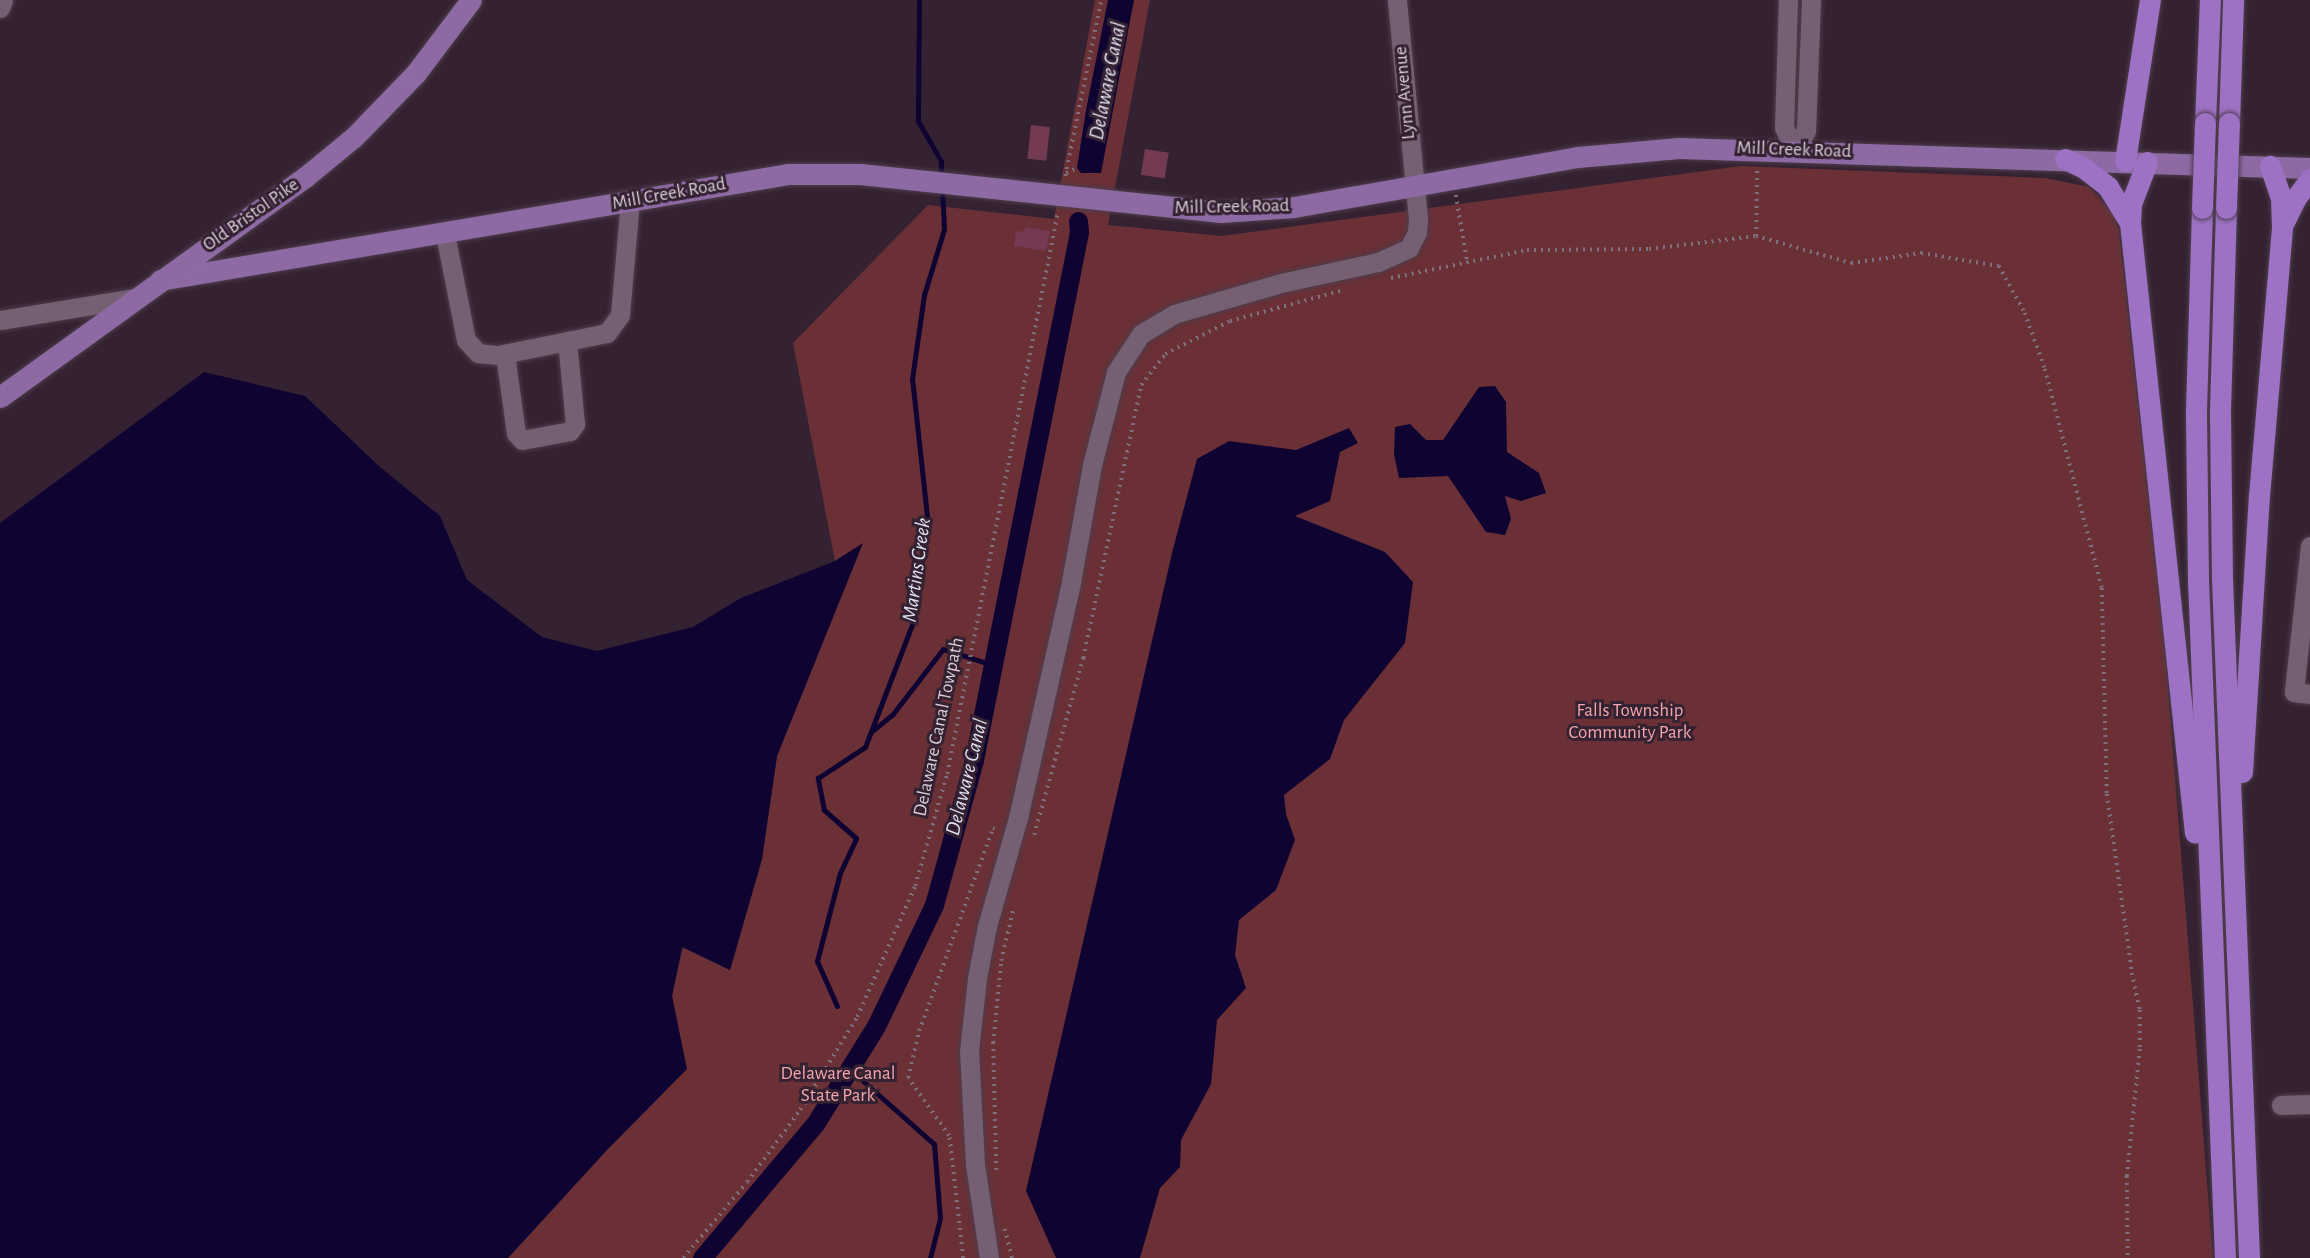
<!DOCTYPE html>
<style>
body{margin:0}
#map{position:relative;width:2310px;height:1258px;overflow:hidden;background:#342232;font-family:"Alegreya Sans",sans-serif}
div>[style]{position:absolute}
.green>*{inset:0;background:#6a3036}
.water>*{inset:0;background:#0f0332}
.stream>*{height:5px;margin:-2.5px;padding:0 2.5px;transform-origin:2.5px;border-radius:2.5px;background:#0f0332}
.canal>*{height:19px;margin:-9.5px;padding:0 9.5px;transform-origin:9.5px;border-radius:9.5px;background:#0f0332}
.building>*{inset:0;background:#743a54;transform-origin:0 0}
.path>*{height:3.5px;margin-top:-1.75px;transform-origin:0;background:repeating-linear-gradient(90deg,#7e6f7c 0 2px,transparent 0 7px)}
.roads{filter:drop-shadow(0 0 2px #4d3d4b) drop-shadow(0 0 2px #4d3d4b)}
.minor>*{height:19px;margin:-9.5px;padding:0 9.5px;transform-origin:9.5px;border-radius:9.5px;background:#756073}
.major>*{height:21px;margin:-10.5px;padding:0 10.5px;transform-origin:10.5px;border-radius:10.5px;background:#8d6aa3}
.highway>*{height:21px;margin:-10.5px;padding:0 10.5px;transform-origin:10.5px;border-radius:10.5px;background:#9d71c3}
.bridges{filter:drop-shadow(0 0 2px #4d3d4b) drop-shadow(0 0 2px #4d3d4b)}
.highway-bridge>*{height:21px;margin:-10.5px;padding:0 10.5px;transform-origin:10.5px;border-radius:10.5px;background:#9d71c3}
span{translate:-50% -50%;white-space:nowrap;text-align:center;line-height:1.15;-webkit-text-stroke:6px #342232;paint-order:stroke}
.street-label{font-size:19px;color:#dacdd8}
.park-label{font-size:19px;color:#f4a5aa}
.water-label{font-size:21px;color:#e1e1f2;font-style:italic}
</style>
<div id="map">
<div class="green">
<div style="clip-path:polygon(1095px 0,1150px 0,1108px 225px,1222px 236px,1741px 166px,2045px 178px,2089px 187px,2112px 212px,2119px 231px,2164px 638px,2213px 1258px,508px 1258px,606px 1151px,686px 1069px,672px 996px,683px 947px,730px 970px,762px 859px,777px 756px,862px 545px,835px 561px,793px 343px,928px 205px,1054px 219px)"></div>
</div>
<div class="water">
<div style="clip-path:polygon(1108px 0,1134px 0,1101px 173px,1081px 173px,1077px 168px,1086px 110px)"></div>
<div style="clip-path:polygon(204px 372px,305px 396px,380px 467px,440px 516px,467px 580px,542px 637px,597px 651px,693px 627px,741px 598px,835px 561px,863px 543px,777px 756px,762px 859px,730px 970px,682px 947px,672px 996px,687px 1069px,606px 1151px,508px 1258px,0 1258px,0 523px)"></div>
<div style="clip-path:polygon(1495px 386px,1506px 402px,1507px 452px,1539px 473px,1546px 493px,1521px 501px,1505px 496px,1511px 519px,1505px 535px,1486px 532px,1448px 476px,1399px 478px,1394px 454px,1395px 427px,1410px 424px,1426px 440px,1443px 440px,1479px 387px)"></div>
<div style="clip-path:polygon(1349px 428px,1358px 443px,1340px 452px,1330px 501px,1295px 516px,1385px 552px,1413px 582px,1405px 643px,1344px 720px,1330px 759px,1284px 795px,1286px 814px,1295px 840px,1276px 890px,1239px 920px,1235px 955px,1246px 988px,1217px 1020px,1211px 1084px,1181px 1140px,1180px 1167px,1160px 1188px,1140px 1258px,1056px 1258px,1026px 1191px,1173px 549px,1197px 459px,1229px 441px,1296px 450px)"></div>
</div>
<div class="stream">
<div style="left:919px;top:0;width:121px;rotate:90.5deg"></div>
<div style="left:918px;top:121px;width:46px;rotate:60.1deg"></div>
<div style="left:941px;top:161px;width:15px;rotate:90deg"></div>
<div style="left:872px;top:731px;width:26px;rotate:-39deg"></div>
<div style="left:892px;top:715px;width:83px;rotate:-52.3deg"></div>
<div style="left:943px;top:649px;width:52px;rotate:17.7deg"></div>
<div style="left:837px;top:1006px;width:49px;rotate:-114deg"></div>
<div style="left:817px;top:961px;width:91px;rotate:-75.4deg"></div>
<div style="left:840px;top:873px;width:38px;rotate:-65deg"></div>
<div style="left:856px;top:838px;width:43px;rotate:-138.8deg"></div>
<div style="left:824px;top:810px;width:33px;rotate:-101deg"></div>
<div style="left:818px;top:778px;width:56px;rotate:-33.4deg"></div>
<div style="left:865px;top:747px;width:139px;rotate:-69deg"></div>
<div style="left:915px;top:617px;width:102px;rotate:-83.2deg"></div>
<div style="left:927px;top:516px;width:138px;rotate:-96.2deg"></div>
<div style="left:912px;top:379px;width:85px;rotate:-81.9deg"></div>
<div style="left:924px;top:295px;width:69px;rotate:-73.1deg"></div>
<div style="left:944px;top:229px;width:43px;rotate:-92.7deg"></div>
<div style="left:863px;top:1081px;width:95px;rotate:41.6deg"></div>
<div style="left:934px;top:1144px;width:74px;rotate:85.4deg"></div>
<div style="left:940px;top:1218px;width:41px;rotate:104deg"></div>
</div>
<div class="canal">
<div style="left:702px;top:1258px;width:175px;rotate:-49.9deg"></div>
<div style="left:815px;top:1124px;width:115px;rotate:-58.1deg"></div>
<div style="left:876px;top:1026px;width:134px;rotate:-64.4deg"></div>
<div style="left:934px;top:905px;width:150px;rotate:-74.6deg"></div>
<div style="left:974px;top:760px;width:538px;rotate:-78.75deg"></div>
<div style="left:1079px;top:232px;width:11px;rotate:-95deg"></div>
</div>
<div class="building">
<div style="left:1031px;top:125px;width:19px;height:34px;rotate:6deg"></div>
<div style="left:1145px;top:149px;width:24px;height:26px;rotate:9deg"></div>
<div style="clip-path:polygon(1025px 227px,1050px 231px,1046px 251px,1014px 246px,1016px 231px,1024px 232px)"></div>
</div>
<div class="path">
<div style="left:1066px;top:173px;width:12px;rotate:-24deg"></div>
<div style="left:1065px;top:176px;width:180px;rotate:-78.4deg"></div>
<div style="left:1456px;top:195px;width:66px;rotate:80.4deg"></div>
<div style="left:1756px;top:236px;width:68px;rotate:-89.2deg"></div>
<div style="left:1391px;top:278px;width:139px;rotate:-11.6deg"></div>
<div style="left:1527px;top:250px;width:122px;rotate:-0.5deg"></div>
<div style="left:1649px;top:249px;width:108px;rotate:-6.9deg"></div>
<div style="left:1756px;top:236px;width:99px;rotate:15.9deg"></div>
<div style="left:1851px;top:263px;width:71px;rotate:-8.1deg"></div>
<div style="left:1921px;top:253px;width:79px;rotate:9.5deg"></div>
<div style="left:1999px;top:266px;width:54px;rotate:61deg"></div>
<div style="left:2025px;top:313px;width:59px;rotate:70.3deg"></div>
<div style="left:2045px;top:369px;width:226px;rotate:75.4deg"></div>
<div style="left:2102px;top:588px;width:206px;rotate:88.6deg"></div>
<div style="left:2107px;top:794px;width:181px;rotate:82deg"></div>
<div style="left:2132px;top:973px;width:38px;rotate:78deg"></div>
<div style="left:2140px;top:1010px;width:39px;rotate:90deg"></div>
<div style="left:2140px;top:1049px;width:128px;rotate:95.8deg"></div>
<div style="left:2127px;top:1176px;width:82px;rotate:89.3deg"></div>
<div style="left:1034px;top:835px;width:184px;rotate:-74.5deg"></div>
<div style="left:1083px;top:658px;width:279px;rotate:-78deg"></div>
<div style="left:1141px;top:385px;width:39px;rotate:-52deg"></div>
<div style="left:1165px;top:354px;width:73px;rotate:-26.9deg"></div>
<div style="left:1230px;top:321px;width:117px;rotate:-15.3deg"></div>
<div style="left:996px;top:1170px;width:127px;rotate:-91.4deg"></div>
<div style="left:993px;top:1043px;width:82px;rotate:-84.4deg"></div>
<div style="left:1001px;top:961px;width:52px;rotate:-76.8deg"></div>
<div style="left:1005px;top:1229px;width:30px;rotate:76deg"></div>
<div style="left:683px;top:1258px;width:99px;rotate:-49.9deg"></div>
<div style="left:747px;top:1182px;width:89px;rotate:-53.6deg"></div>
<div style="left:800px;top:1110px;width:109px;rotate:-58.5deg"></div>
<div style="left:857px;top:1017px;width:143px;rotate:-66.1deg"></div>
<div style="left:915px;top:886px;width:116px;rotate:-74.1deg"></div>
<div style="left:947px;top:774px;width:574px;rotate:-78.85deg"></div>
<div style="left:963px;top:1258px;width:123px;rotate:-96.5deg"></div>
<div style="left:949px;top:1136px;width:71px;rotate:-125.3deg"></div>
<div style="left:908px;top:1078px;width:48px;rotate:-76.8deg"></div>
<div style="left:919px;top:1031px;width:216px;rotate:-70deg"></div>
<div style="left:993px;top:828px;width:5px;rotate:22deg"></div>
</div>
<div class="roads">
<div class="minor">
<div style="left:1788px;top:0;width:127px;rotate:91.8deg"></div>
<div style="left:1784px;top:127px;width:25px;rotate:67deg"></div>
<div style="left:0;top:8px;width:9px;rotate:-69deg"></div>
<div style="left:1794px;top:150px;width:22px;rotate:-58deg"></div>
<div style="left:1806px;top:131px;width:131px;rotate:-87.8deg"></div>
<div style="left:445px;top:234px;width:108px;rotate:78.8deg"></div>
<div style="left:466px;top:340px;width:18px;rotate:47deg"></div>
<div style="left:478px;top:353px;width:20px;rotate:6deg"></div>
<div style="left:498px;top:355px;width:111px;rotate:-11.4deg"></div>
<div style="left:607px;top:333px;width:22px;rotate:-54deg"></div>
<div style="left:620px;top:315px;width:114px;rotate:-85deg"></div>
<div style="left:0;top:320px;width:137px;rotate:-9.3deg"></div>
<div style="left:505px;top:354px;width:80px;rotate:82.1deg"></div>
<div style="left:516px;top:433px;width:9px;rotate:49deg"></div>
<div style="left:522px;top:440px;width:49px;rotate:-10.6deg"></div>
<div style="left:570px;top:431px;width:9px;rotate:-54deg"></div>
<div style="left:575px;top:424px;width:83px;rotate:-95.5deg"></div>
<div style="left:2310px;top:546px;width:147px;rotate:96.3deg"></div>
<div style="left:2294px;top:692px;width:16px;rotate:7deg"></div>
<div style="left:2281px;top:1105px;width:29px;rotate:-2deg"></div>
<div style="left:989px;top:1258px;width:95px;rotate:-98.5deg"></div>
<div style="left:975px;top:1164px;width:113px;rotate:-93deg"></div>
<div style="left:969px;top:1051px;width:73px;rotate:-83.7deg"></div>
<div style="left:977px;top:978px;width:53px;rotate:-79.1deg"></div>
<div style="left:987px;top:926px;width:112px;rotate:-74deg"></div>
<div style="left:1018px;top:818px;width:242px;rotate:-77.3deg"></div>
<div style="left:1071px;top:582px;width:119px;rotate:-79.8deg"></div>
<div style="left:1092px;top:465px;width:96px;rotate:-75.5deg"></div>
<div style="left:1116px;top:372px;width:45px;rotate:-56.7deg"></div>
<div style="left:1141px;top:334px;width:39px;rotate:-31deg"></div>
<div style="left:1174px;top:314px;width:111px;rotate:-16.2deg"></div>
<div style="left:1281px;top:283px;width:99px;rotate:-12.2deg"></div>
<div style="left:1378px;top:262px;width:34px;rotate:-24deg"></div>
<div style="left:1409px;top:248px;width:18px;rotate:-63deg"></div>
<div style="left:1417px;top:232px;width:13px;rotate:-86deg"></div>
<div style="left:1418px;top:219px;width:220px;rotate:-95.5deg"></div>
</div>
<div class="major">
<div style="left:160px;top:280px;width:638px;rotate:-9.57deg"></div>
<div style="left:789px;top:174px;width:71px"></div>
<div style="left:860px;top:174px;width:363px;rotate:6deg"></div>
<div style="left:1221px;top:212px;width:73px;rotate:-3.9deg"></div>
<div style="left:1294px;top:207px;width:288px;rotate:-10deg"></div>
<div style="left:1578px;top:157px;width:101px;rotate:-5.1deg"></div>
<div style="left:1679px;top:148px;width:631px;rotate:1.82deg"></div>
<div style="left:0;top:397px;width:375px;rotate:-35.8deg"></div>
<div style="left:304px;top:178px;width:65px;rotate:-39.4deg"></div>
<div style="left:354px;top:137px;width:89px;rotate:-45.9deg"></div>
<div style="left:416px;top:73px;width:91px;rotate:-53deg"></div>
</div>
<div class="highway">
<div style="left:2205px;top:123px;width:123px;rotate:-87.7deg"></div>
<div style="left:2229px;top:123px;width:123px;rotate:-88.1deg"></div>
<div style="left:2065px;top:159px;width:21px;rotate:25deg"></div>
<div style="left:2084px;top:168px;width:31px;rotate:38deg"></div>
<div style="left:2108px;top:187px;width:42px;rotate:58.6deg"></div>
<div style="left:2125px;top:161px;width:163px;rotate:-81.2deg"></div>
<div style="left:2147px;top:162px;width:45px;rotate:110.9deg"></div>
<div style="left:2131px;top:204px;width:19px;rotate:93deg"></div>
<div style="left:2130px;top:223px;width:613px;rotate:83.92deg"></div>
<div style="left:2202px;top:208px;width:207px;rotate:91.7deg"></div>
<div style="left:2196px;top:415px;width:165px;rotate:89.3deg"></div>
<div style="left:2198px;top:580px;width:679px;rotate:87.72deg"></div>
<div style="left:2226px;top:208px;width:207px;rotate:91.7deg"></div>
<div style="left:2220px;top:415px;width:164px;rotate:89.3deg"></div>
<div style="left:2222px;top:579px;width:680px;rotate:87.72deg"></div>
<div style="left:2284px;top:222px;width:25px;rotate:-64deg"></div>
<div style="left:2295px;top:199px;width:25px;rotate:-53deg"></div>
<div style="left:2242px;top:772px;width:277px;rotate:-86.5deg"></div>
<div style="left:2259px;top:496px;width:270px;rotate:-85.1deg"></div>
<div style="left:2282px;top:227px;width:29px;rotate:-92deg"></div>
<div style="left:2281px;top:198px;width:34px;rotate:-109deg"></div>
</div>
</div>
<div class="bridges">
<div class="highway-bridge">
<div style="left:2202px;top:208px;width:85px;rotate:-88deg"></div>
<div style="left:2226px;top:208px;width:85px;rotate:-88deg"></div>
</div>
</div>
<div class="street-label">
<span style="left:1405px;top:93px;rotate:-95deg">Lynn Avenue</span>
<span style="left:1794px;top:150px;rotate:2deg">Mill Creek Road</span>
<span style="left:669px;top:194px;rotate:-10deg">Mill Creek Road</span>
<span style="left:1232px;top:207px;rotate:-1deg">Mill Creek Road</span>
<span style="left:251px;top:215px;rotate:-35deg">Old Bristol Pike</span>
<span style="left:939px;top:727px;rotate:-78deg">Delaware Canal Towpath</span>
</div>
<div class="park-label">
<span style="left:1630px;top:722px">Falls Township<br>Community Park</span>
<span style="left:838px;top:1085px">Delaware Canal<br>State Park</span>
</div>
<div class="water-label">
<span style="left:1108px;top:81px;rotate:-79deg">Delaware Canal</span>
<span style="left:917px;top:570px;rotate:-82deg">Martins Creek</span>
<span style="left:967px;top:777px;rotate:-76deg">Delaware Canal</span>
</div>
</div>
